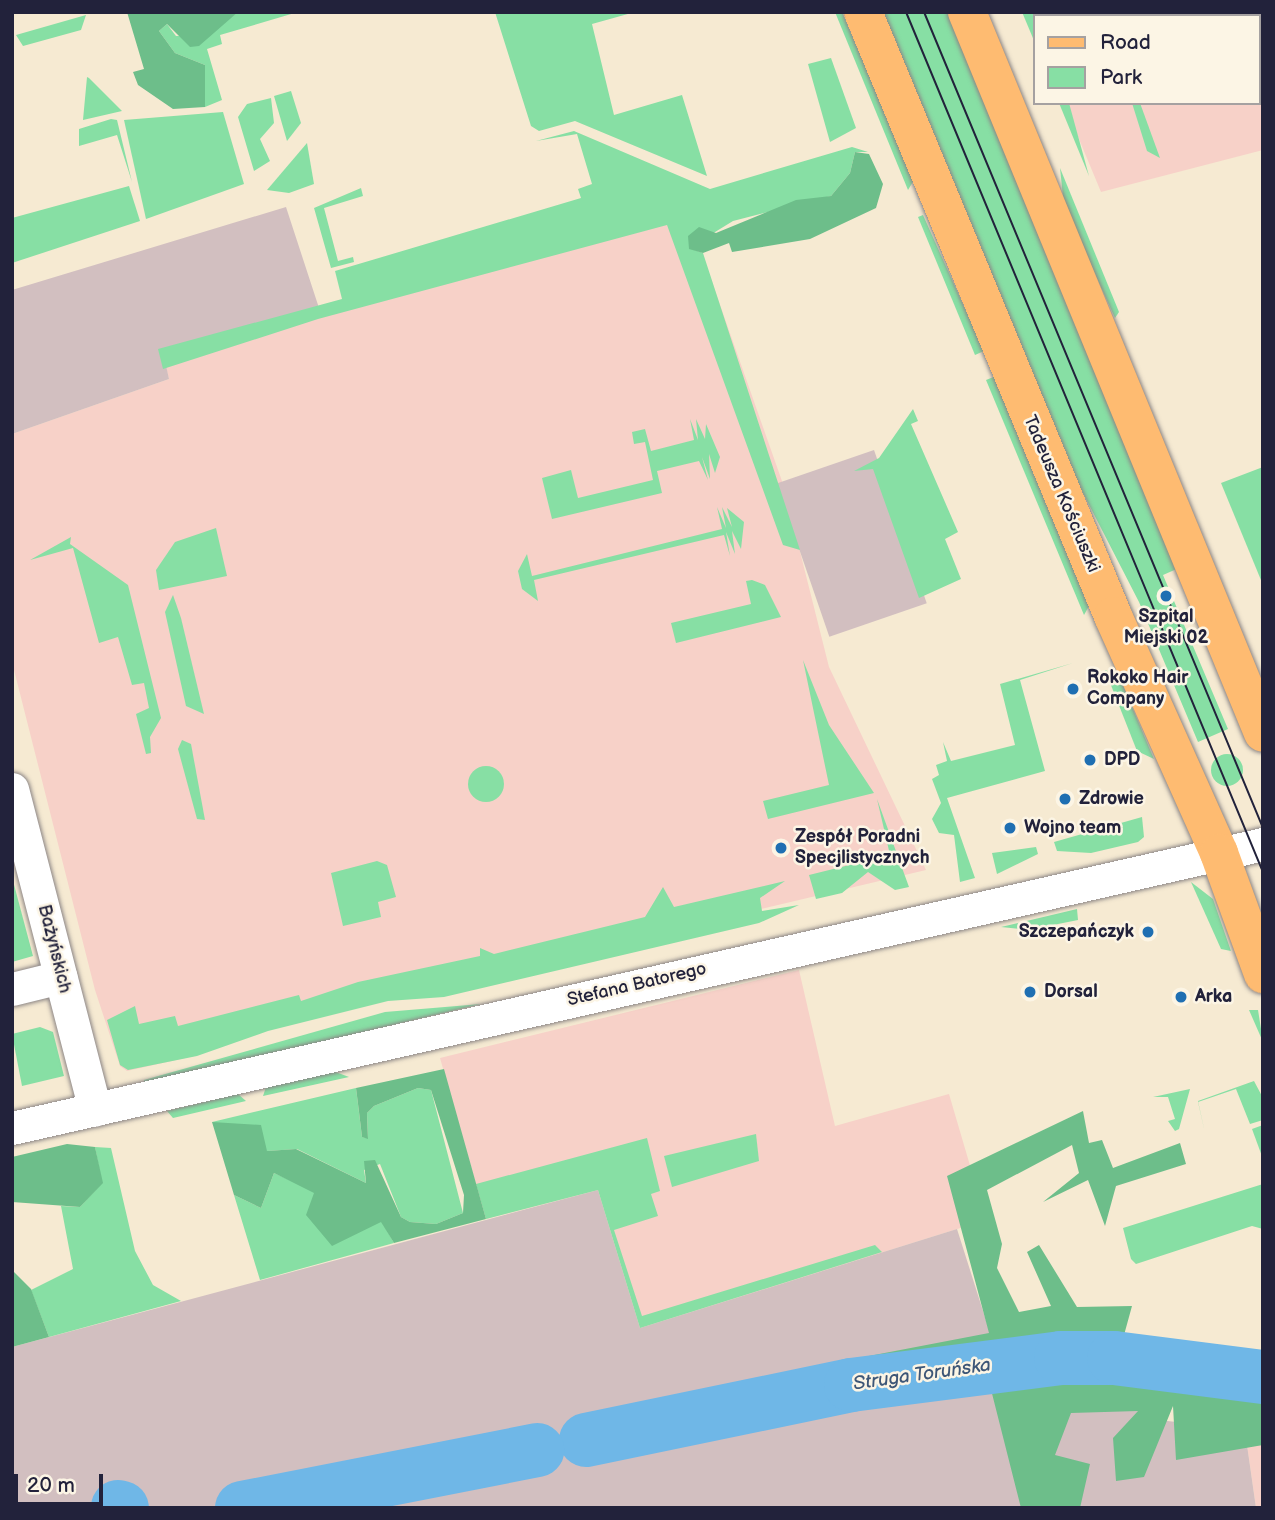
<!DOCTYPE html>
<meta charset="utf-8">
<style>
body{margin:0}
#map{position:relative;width:1275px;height:1520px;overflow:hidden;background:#f6ead2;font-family:"Balsamiq Sans",sans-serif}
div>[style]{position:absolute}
.built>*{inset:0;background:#f7d1c8}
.industrial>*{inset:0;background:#d2bfc0;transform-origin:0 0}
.green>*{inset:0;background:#87dfa4}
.round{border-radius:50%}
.forest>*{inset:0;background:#6dbe8a}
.river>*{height:54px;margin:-27px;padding:0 27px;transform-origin:27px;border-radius:27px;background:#6fb7e7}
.roads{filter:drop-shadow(0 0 2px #8c8686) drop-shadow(0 0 2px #8c8686)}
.minor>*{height:33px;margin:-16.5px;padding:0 16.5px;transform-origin:16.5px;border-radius:16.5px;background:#fff}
.major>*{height:38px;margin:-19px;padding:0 19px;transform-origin:19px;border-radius:19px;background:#febb71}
.tram>*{height:2px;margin:-1px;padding:0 1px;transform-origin:1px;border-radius:1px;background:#22223b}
.dots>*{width:19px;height:19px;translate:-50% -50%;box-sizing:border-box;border:4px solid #fcf5e5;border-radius:50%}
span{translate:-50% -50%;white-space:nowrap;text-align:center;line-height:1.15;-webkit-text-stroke:5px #fcf5e5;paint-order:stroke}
.street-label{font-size:18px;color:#22223b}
.poi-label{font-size:18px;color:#22223b;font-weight:700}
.left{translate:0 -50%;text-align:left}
.right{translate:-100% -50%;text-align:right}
.water-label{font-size:19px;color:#3d5677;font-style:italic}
.frame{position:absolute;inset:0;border:14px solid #22223b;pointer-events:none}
.legend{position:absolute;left:1033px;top:14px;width:228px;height:91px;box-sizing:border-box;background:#fcf5e5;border:2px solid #a5a1a1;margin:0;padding:9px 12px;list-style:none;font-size:21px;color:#22223b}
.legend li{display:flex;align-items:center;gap:14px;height:35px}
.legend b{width:35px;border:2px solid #a5a1a1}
.scale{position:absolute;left:14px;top:1474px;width:89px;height:32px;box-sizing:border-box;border:4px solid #22223b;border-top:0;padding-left:9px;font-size:21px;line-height:24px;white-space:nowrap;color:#22223b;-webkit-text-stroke:5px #fcf5e5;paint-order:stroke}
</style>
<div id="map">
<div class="built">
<div style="clip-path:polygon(1026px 12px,1263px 12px,1263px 150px,1101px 192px,1064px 103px,1259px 103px,1259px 16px)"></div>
<div style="clip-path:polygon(685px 205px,783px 484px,829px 667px,926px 870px,225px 1036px,194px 1056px,127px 1071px,120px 1066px,95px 990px,12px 662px,12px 434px,169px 379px,162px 352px)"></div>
<div style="clip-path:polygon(799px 970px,835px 1126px,949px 1094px,986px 1220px,640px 1328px,598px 1190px,486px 1219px,440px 1058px)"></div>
<div style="clip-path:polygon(1263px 1442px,1263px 1508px,1256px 1508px,1247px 1445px)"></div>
</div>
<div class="industrial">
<div style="clip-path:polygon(286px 207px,319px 308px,163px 352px,169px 379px,12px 434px,12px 290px)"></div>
<div style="left:874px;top:450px;width:162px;height:103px;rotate:71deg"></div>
<div style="clip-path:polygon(598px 1190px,640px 1328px,957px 1229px,990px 1333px,1159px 1420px,1219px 1427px,1247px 1445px,1256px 1508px,12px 1508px,12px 1347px)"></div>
</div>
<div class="green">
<div style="clip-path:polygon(238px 12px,298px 12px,220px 35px,222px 44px,207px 49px,222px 100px,205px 107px,205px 65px,175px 53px,159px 31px,167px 24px,176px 36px,208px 35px)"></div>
<div style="clip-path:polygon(635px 12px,592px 24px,614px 115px,682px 95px,707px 176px,575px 121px,539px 131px,531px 126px,495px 12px)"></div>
<div style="clip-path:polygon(835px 12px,842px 12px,914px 180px,908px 190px)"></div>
<div style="clip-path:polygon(882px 12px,947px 12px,1179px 568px,1163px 575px,1228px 729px,1198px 742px,1139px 602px,1066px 460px)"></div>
<div style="clip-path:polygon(1022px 12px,1040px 12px,1035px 43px)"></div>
<div style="clip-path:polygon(86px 15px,81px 30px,23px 46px,16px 35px)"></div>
<div style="clip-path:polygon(831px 58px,856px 128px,830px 142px,808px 64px)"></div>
<div style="clip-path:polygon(87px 77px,89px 78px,122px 111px,83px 120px)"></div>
<div style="clip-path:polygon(291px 91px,301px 123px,287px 141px,274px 96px)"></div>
<div style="clip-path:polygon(271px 98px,274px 123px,260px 139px,270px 161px,254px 171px,238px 117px,247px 104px)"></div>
<div style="clip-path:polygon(1059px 103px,1069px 103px,1089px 176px)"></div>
<div style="clip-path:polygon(1132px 103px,1140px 103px,1160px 158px,1147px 151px)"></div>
<div style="clip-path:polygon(223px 112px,244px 184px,146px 219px,124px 120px)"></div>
<div style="clip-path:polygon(111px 119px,117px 120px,132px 182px,117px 135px,79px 146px,79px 129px)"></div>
<div style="clip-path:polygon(574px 131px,710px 189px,852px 147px,868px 152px,855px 152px,850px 173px,831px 196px,733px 221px,689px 248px,703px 253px,800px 550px,783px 545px,667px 225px,318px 319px,163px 369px,158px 349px,342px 299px,335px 271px,581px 198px,578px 189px,592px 184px,577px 134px,536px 141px)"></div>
<div style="clip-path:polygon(307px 143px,314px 184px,289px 193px,267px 190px)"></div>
<div style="clip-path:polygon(1060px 168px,1119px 312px,1115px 318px,1064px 206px)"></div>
<div style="clip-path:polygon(129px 186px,140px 221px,12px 263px,12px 218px)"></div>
<div style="clip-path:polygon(361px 188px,363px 196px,324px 208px,338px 261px,353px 257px,354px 262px,331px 268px,314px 208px)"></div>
<div style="clip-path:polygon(923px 215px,984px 351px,975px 355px,918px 217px)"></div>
<div style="clip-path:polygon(996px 376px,1089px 606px,1084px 615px,986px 380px)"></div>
<div style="clip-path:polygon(913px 409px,918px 421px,911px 424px,958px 532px,945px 539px,961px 579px,919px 598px,873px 469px,854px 471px,879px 458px)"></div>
<div style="clip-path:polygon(690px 419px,698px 440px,696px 419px,705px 439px,706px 424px,720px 457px,715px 473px,709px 454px,710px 479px,702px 457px,708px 480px,699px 461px,657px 471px,662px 493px,552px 519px,542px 478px,571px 470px,578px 498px,653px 480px,645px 442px,634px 444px,632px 432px,645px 429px,651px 451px,694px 440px)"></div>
<div style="clip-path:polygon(1263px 467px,1263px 585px,1221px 483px)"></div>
<div style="clip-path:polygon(717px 507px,726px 528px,722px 507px,732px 527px,727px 508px,744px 522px,741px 549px,732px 531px,735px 554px,726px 532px,730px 556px,724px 535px,534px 580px,538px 601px,522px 589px,518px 571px,527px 554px,532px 576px,722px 529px)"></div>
<div style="clip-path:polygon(216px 528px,227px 576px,159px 590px,156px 570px,175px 542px)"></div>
<div style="clip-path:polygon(71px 537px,70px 544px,128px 585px,161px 718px,150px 737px,151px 753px,146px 754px,136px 714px,149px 708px,144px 683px,132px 685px,118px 637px,99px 643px,73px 548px,30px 560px)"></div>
<div style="clip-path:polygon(752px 580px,765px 585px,781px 617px,676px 643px,671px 623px,751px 604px,746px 581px)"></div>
<div style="clip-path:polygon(173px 595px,181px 618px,204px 714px,186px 706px,165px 612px)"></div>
<div style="clip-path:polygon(803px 660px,829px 725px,874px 793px,768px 819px,763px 801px,829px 785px)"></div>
<div style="clip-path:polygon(1073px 663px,1020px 680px,1045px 771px,947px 798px,975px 878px,960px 882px,954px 835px,939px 833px,932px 819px,941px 803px,932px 779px,939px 775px,936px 765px,947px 761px,943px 742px,951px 761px,1015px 745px,1000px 684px)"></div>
<div style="clip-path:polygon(1105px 670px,1119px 676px,1154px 759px,1137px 751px)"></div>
<div style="clip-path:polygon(182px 740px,191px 744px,205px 820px,197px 819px,178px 749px)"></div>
<div class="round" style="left:1211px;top:754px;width:32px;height:32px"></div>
<div class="round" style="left:468px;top:766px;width:36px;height:36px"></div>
<div style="clip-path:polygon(877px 799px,909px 887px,895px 890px,868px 872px,842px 893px,816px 899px,809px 875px,890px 855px)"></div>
<div style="clip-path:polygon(1142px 817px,1144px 837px,1138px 842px,1091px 853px,1057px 851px,1054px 842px)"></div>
<div style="clip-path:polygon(1036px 847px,1038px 854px,997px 874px,992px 853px)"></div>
<div style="clip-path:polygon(377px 861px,387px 865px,396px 897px,378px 902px,381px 917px,343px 926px,331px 873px)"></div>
<div style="clip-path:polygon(12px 877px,33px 956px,12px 962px)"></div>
<div style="clip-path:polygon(785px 881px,760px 898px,762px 911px,799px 905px,759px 923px,444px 997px,388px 1001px,268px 1031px,197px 1056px,128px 1070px,120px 1065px,107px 1020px,135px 1006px,139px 1024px,175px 1016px,178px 1026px,299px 995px,301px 1001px,358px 982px,480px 956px,480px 948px,494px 954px,645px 917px,663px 887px,674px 907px)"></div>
<div style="clip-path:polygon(1191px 882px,1213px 899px,1231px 951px,1221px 949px)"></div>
<div style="clip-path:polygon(1077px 909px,1078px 920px,1048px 926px,1049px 932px,1001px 927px)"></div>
<div style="clip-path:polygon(481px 1004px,145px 1084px,144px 1080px,385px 1012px)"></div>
<div style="clip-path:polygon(1249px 1010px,1258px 1010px,1263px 1042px)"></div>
<div style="clip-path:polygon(40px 1027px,53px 1032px,64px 1076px,22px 1086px,12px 1034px)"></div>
<div style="clip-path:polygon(333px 1071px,349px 1077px,263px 1096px,266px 1087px)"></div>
<div style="clip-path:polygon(1254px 1081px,1263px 1098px,1263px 1120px,1250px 1124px,1236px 1089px,1198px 1102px,1205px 1133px,1198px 1101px)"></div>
<div style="clip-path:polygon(356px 1088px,362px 1137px,368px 1138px,367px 1113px,374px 1106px,418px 1088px,431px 1090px,463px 1213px,436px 1224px,410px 1222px,401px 1217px,380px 1164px,364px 1170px,366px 1183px,297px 1149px,267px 1151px,212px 1122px)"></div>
<div style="clip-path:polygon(1190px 1089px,1179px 1129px,1175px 1131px,1168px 1121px,1175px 1119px,1168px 1097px,1153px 1097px)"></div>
<div style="clip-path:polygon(238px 1094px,246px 1101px,173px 1118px,167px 1111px)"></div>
<div style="clip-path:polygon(1263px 1125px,1263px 1159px,1252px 1129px)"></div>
<div style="clip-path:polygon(756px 1134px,759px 1161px,672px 1187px,664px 1156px)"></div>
<div style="clip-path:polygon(647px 1138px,660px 1191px,651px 1194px,658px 1216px,614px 1230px,642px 1316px,875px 1245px,882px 1252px,640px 1328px,598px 1190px,486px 1219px,476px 1184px)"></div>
<div style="clip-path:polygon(95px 1147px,111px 1148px,135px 1251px,153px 1285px,181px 1301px,49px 1337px,31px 1290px,73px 1269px,61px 1206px,80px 1207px,102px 1183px)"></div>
<div style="clip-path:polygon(274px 1173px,382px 1222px,394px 1243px,260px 1280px,234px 1195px,261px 1208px)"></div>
<div style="clip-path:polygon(1263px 1184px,1263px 1229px,1252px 1226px,1136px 1264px,1131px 1259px,1123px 1228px)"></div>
</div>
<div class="forest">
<div style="clip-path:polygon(127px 12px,238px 12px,199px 46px,190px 47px,167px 24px,159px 31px,175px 53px,205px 65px,205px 107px,173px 109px,138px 85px,133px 72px,144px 69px)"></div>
<div style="clip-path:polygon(855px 152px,869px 154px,883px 184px,876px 208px,810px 239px,732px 252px,729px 243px,703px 253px,689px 249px,688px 236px,699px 227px,716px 233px,796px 200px,831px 196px,850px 173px)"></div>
<div style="clip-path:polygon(444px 1069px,486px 1219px,394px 1243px,381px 1222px,332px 1246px,306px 1215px,314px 1193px,274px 1173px,261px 1208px,234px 1195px,212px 1122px,261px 1125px,267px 1151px,296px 1149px,366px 1183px,364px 1161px,375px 1160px,401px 1217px,410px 1222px,436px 1224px,463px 1213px,464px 1195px,431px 1090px,418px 1088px,374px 1106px,367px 1113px,368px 1139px,362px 1137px,359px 1112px,356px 1088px)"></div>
<div style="clip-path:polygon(1083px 1111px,1089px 1143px,1102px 1140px,1113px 1168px,1180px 1143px,1186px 1164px,1116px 1186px,1105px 1226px,1088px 1180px,1043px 1202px,1079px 1173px,1072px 1145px,987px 1190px,1002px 1244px,997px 1268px,1019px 1312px,1051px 1306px,1027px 1252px,1039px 1245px,1077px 1307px,1132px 1306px,1121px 1346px,1263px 1362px,1263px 1445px,1176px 1460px,1173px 1406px,1144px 1477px,1116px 1481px,1113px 1438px,1138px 1411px,1071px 1413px,1055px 1455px,1090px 1464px,1080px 1508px,1021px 1508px,982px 1354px,852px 1371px,848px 1360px,989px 1333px,947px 1176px)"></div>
<div style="clip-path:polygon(67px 1144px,95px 1147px,103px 1183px,80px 1207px,12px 1202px,12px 1157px)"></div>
<div style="clip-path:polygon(12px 1270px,31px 1289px,49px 1337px,12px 1347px)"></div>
</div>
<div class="river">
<div style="left:586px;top:1440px;width:271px;rotate:-11.7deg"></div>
<div style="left:851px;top:1385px;width:212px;rotate:-7.3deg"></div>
<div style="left:1061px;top:1358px;width:53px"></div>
<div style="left:1114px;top:1358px;width:150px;rotate:7.3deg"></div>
<div style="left:118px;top:1507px;width:4px;rotate:14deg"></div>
<div style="left:242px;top:1508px;width:301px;rotate:-11.1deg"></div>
</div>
<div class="roads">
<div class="minor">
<div style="left:12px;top:789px;width:331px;rotate:75.5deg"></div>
<div style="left:12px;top:989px;width:50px;rotate:-13.8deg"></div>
<div style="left:12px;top:1128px;width:1283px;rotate:-12.79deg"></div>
</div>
<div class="major">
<div style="left:863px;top:12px;width:654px;rotate:67.51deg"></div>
<div style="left:1113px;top:616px;width:260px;rotate:65.9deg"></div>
<div style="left:1219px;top:853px;width:129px;rotate:70deg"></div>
<div style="left:967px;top:12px;width:779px;rotate:67.68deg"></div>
</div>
</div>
<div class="tram">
<div style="left:906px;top:12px;width:931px;rotate:67.46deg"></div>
<div style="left:924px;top:12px;width:884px;rotate:67.44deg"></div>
</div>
<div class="dots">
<div style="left:1166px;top:596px;background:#1f6fb2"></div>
<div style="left:1073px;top:689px;background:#1f6fb2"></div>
<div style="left:1090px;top:760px;background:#1f6fb2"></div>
<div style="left:1065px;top:799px;background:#1f6fb2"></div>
<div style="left:1010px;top:828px;background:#1f6fb2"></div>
<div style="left:781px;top:848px;background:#1f6fb2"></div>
<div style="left:1148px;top:932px;background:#1f6fb2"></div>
<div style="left:1030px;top:992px;background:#1f6fb2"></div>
<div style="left:1181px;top:997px;background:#1f6fb2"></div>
</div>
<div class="street-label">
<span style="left:1061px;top:494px;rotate:67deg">Tadeusza Kościuszki</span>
<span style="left:54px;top:949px;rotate:76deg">Bażyńskich</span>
<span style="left:637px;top:985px;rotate:-13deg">Stefana Batorego</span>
</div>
<div class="poi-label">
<span style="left:1166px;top:628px">Szpital<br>Miejski 02</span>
<span class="left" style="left:1087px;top:689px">Rokoko Hair<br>Company</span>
<span class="left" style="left:1104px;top:760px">DPD</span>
<span class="left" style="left:1079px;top:799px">Zdrowie</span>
<span class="left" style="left:1024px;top:828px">Wojno team</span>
<span class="left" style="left:795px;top:848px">Zespół Poradni<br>Specjlistycznych</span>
<span class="right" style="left:1134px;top:932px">Szczepańczyk</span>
<span class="left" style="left:1044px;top:992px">Dorsal</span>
<span class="left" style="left:1195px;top:997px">Arka</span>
</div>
<div class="water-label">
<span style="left:922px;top:1375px;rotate:-8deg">Struga Toruńska</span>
</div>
<div class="frame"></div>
<ul class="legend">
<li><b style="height:9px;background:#febb71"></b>Road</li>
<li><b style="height:19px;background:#87dfa4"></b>Park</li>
</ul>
<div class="scale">20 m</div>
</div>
